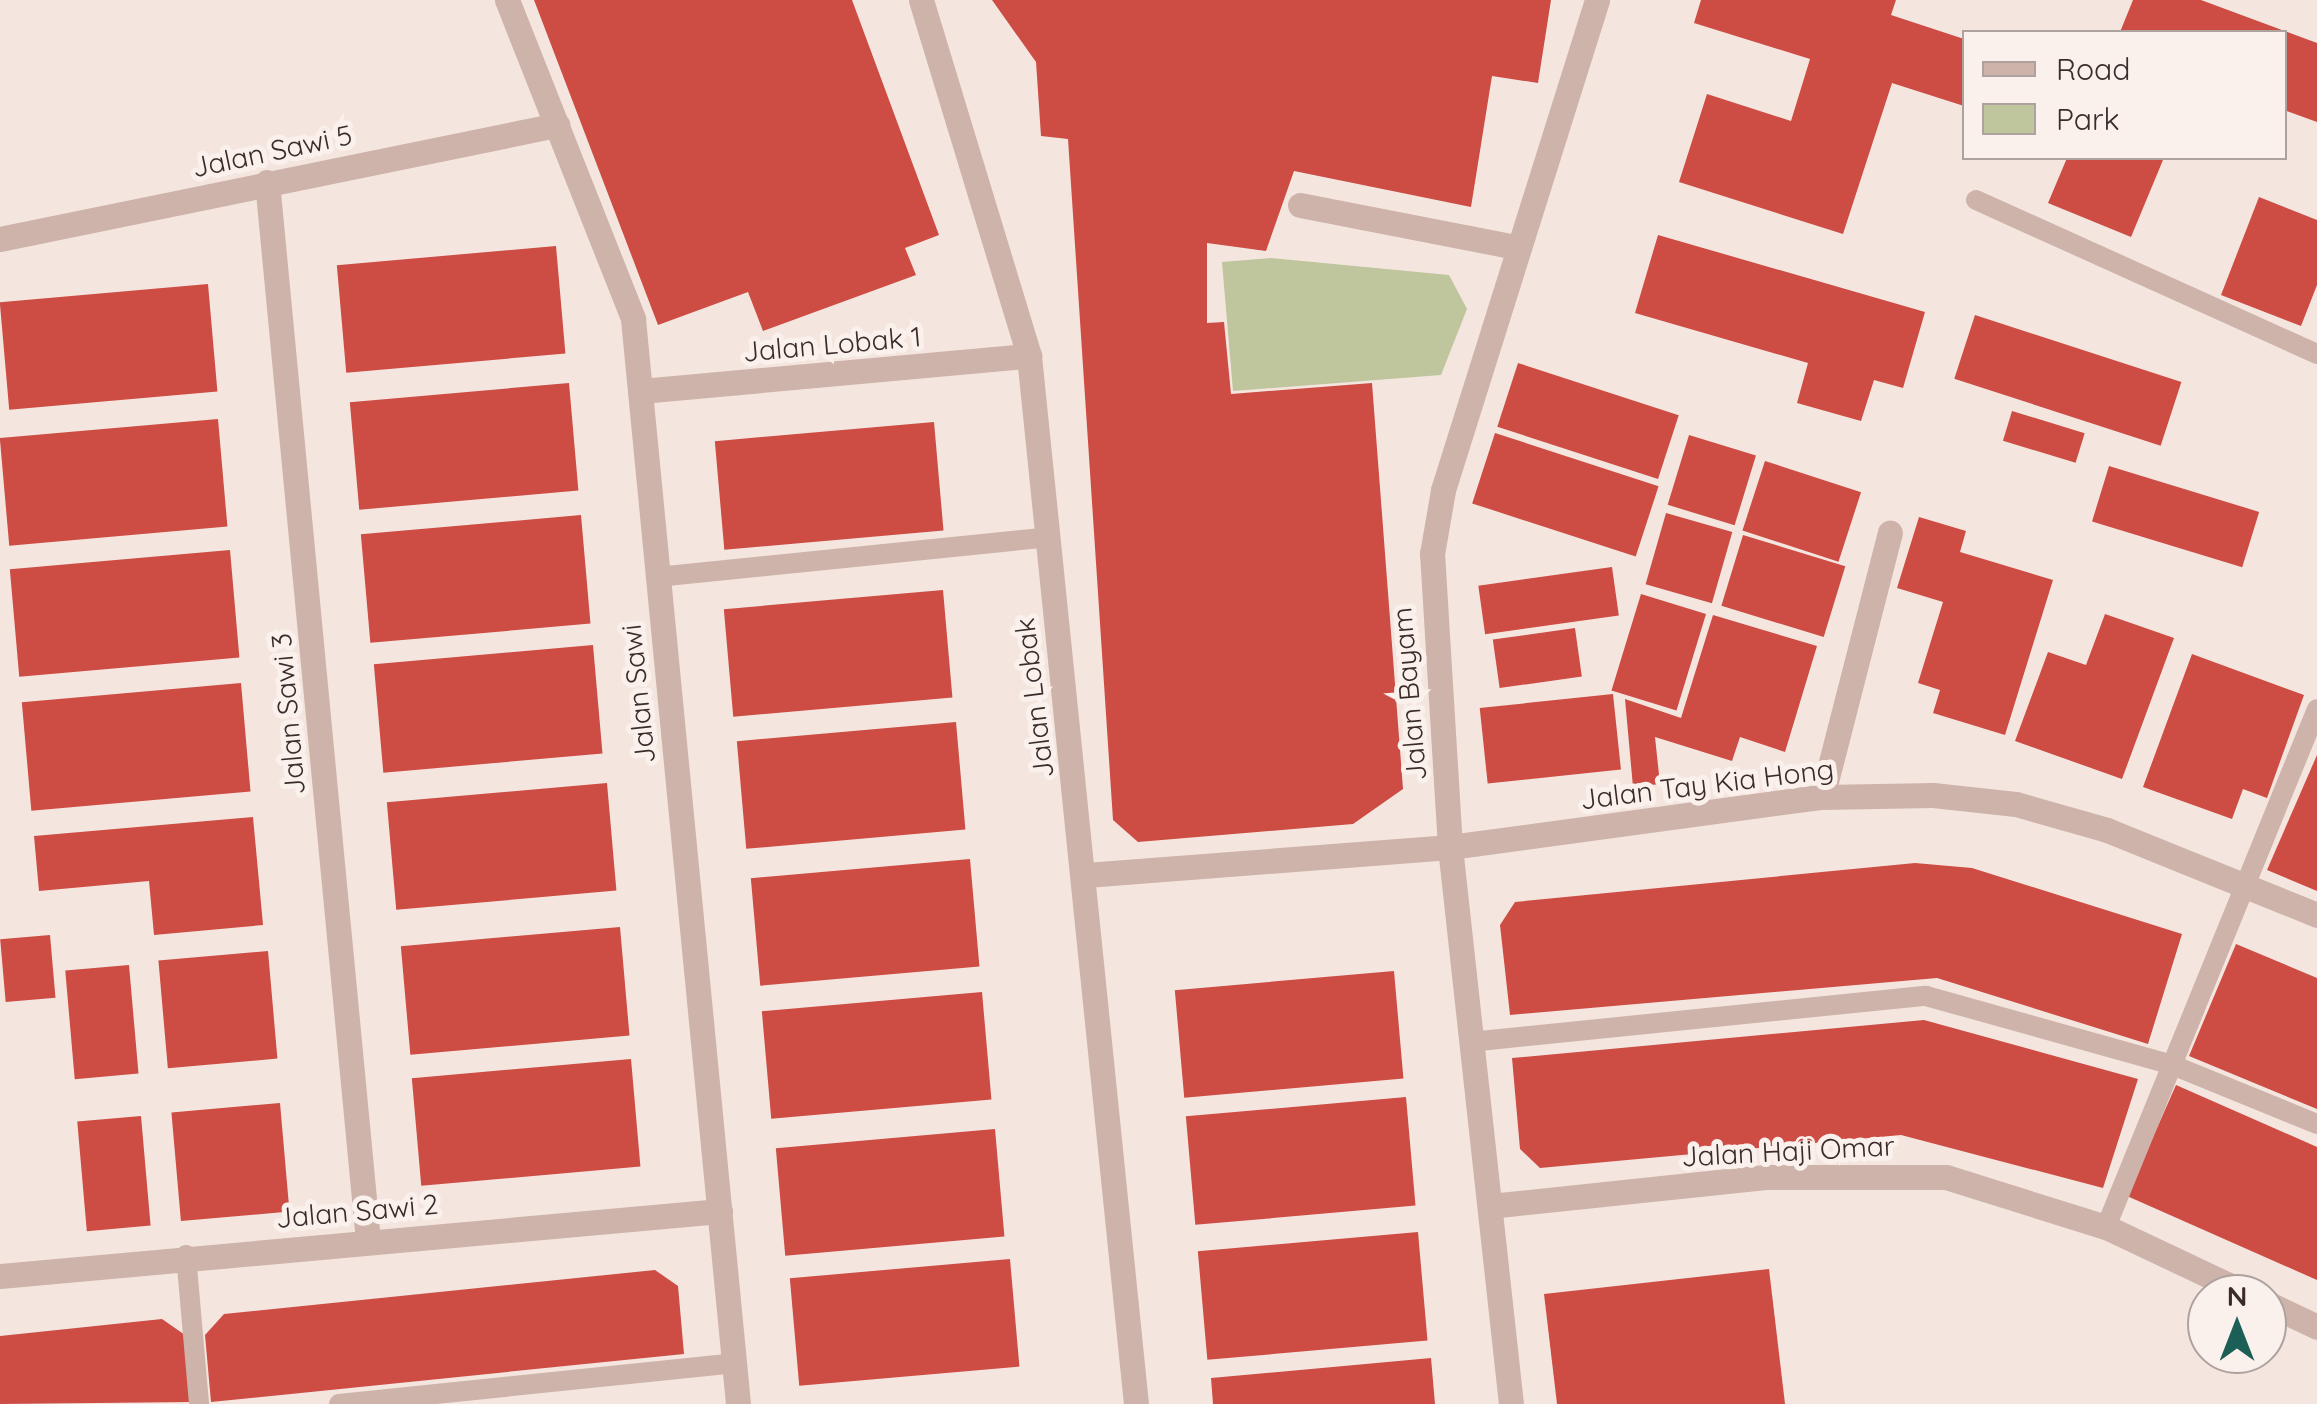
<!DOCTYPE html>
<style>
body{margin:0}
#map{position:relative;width:2317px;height:1404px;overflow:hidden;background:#f4e6df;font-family:Quicksand,sans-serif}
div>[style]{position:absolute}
.green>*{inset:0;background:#bfc59d}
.building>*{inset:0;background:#cd4c44;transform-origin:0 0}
.lane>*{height:20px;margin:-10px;padding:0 10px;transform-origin:10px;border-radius:10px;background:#ceb3aa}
.street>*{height:25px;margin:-12.5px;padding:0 12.5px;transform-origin:12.5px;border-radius:12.5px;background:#ceb3aa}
span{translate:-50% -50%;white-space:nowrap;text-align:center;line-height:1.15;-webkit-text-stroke:10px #fbf1ec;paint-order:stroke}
.street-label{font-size:28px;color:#3b2c2a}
.legend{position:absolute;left:1962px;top:30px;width:325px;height:130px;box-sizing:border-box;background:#fbf1ec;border:2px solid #aea29e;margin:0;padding:12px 18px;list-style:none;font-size:30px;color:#3b2c2a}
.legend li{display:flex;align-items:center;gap:20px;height:50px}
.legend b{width:50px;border:2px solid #aea29e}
.north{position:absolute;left:2187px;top:1274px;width:100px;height:100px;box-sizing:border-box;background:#fbf1ec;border:2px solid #aea29e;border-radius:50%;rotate:0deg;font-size:28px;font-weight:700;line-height:40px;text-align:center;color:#3b2c2a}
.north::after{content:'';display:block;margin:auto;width:35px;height:45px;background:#1c5f57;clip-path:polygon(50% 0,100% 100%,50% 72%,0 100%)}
</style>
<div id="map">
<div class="green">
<div style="clip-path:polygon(1271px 258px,1449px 275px,1467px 309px,1441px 375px,1233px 391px,1222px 262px)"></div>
</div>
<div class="building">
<div style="clip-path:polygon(534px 0,852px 0,939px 235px,905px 248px,916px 275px,763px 331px,748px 292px,658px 325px)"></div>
<div style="clip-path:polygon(992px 0,1551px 0,1538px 83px,1492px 76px,1471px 207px,1294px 171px,1266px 251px,1207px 243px,1207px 323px,1224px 322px,1231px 394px,1372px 383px,1403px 789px,1353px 824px,1138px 842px,1113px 820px,1068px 139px,1041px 136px,1036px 62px)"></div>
<div style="clip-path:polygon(1701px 0,1896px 0,1891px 15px,1964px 39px,1964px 106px,1892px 83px,1843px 234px,1679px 182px,1707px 94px,1791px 121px,1810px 59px,1694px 23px)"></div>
<div style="clip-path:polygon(2133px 0,2201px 0,2317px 43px,2317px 122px,2284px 110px,2284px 32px,2120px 32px)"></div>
<div style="clip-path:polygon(2067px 158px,2163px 160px,2131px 237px,2048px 203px)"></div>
<div style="clip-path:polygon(2259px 197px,2317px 220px,2317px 285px,2301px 326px,2221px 295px)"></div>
<div style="clip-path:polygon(1658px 235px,1925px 312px,1903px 388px,1874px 380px,1861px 421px,1797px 403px,1808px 363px,1635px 313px)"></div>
<div style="left:556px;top:246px;width:108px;height:220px;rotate:85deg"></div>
<div style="left:208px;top:284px;width:108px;height:209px;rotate:85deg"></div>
<div style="left:1975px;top:315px;width:217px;height:67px;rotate:18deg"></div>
<div style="left:1518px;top:363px;width:169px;height:67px;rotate:18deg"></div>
<div style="left:569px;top:383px;width:108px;height:220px;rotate:85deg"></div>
<div style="left:2012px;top:411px;width:76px;height:31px;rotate:17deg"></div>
<div style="left:218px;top:419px;width:108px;height:219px;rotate:85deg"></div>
<div style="left:934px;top:422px;width:109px;height:220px;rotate:85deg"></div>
<div style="left:1495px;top:433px;width:172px;height:74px;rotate:18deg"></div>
<div style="left:1689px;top:435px;width:70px;height:73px;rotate:17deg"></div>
<div style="left:1765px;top:461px;width:101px;height:73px;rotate:18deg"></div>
<div style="left:2109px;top:466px;width:157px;height:58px;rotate:17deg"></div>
<div style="left:1666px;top:513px;width:69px;height:74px;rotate:16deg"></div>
<div style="left:581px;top:515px;width:109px;height:221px;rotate:85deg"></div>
<div style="clip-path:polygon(1919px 517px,1966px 531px,1960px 552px,2053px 580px,2005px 735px,1933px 713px,1940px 690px,1918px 683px,1943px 602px,1897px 588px)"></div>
<div style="left:1743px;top:535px;width:107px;height:74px;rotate:17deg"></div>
<div style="left:230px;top:550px;width:108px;height:221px;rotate:85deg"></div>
<div style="left:1612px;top:567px;width:49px;height:135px;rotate:82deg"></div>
<div style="left:943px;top:590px;width:108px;height:220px;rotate:85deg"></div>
<div style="left:1641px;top:594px;width:68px;height:101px;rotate:17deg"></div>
<div style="clip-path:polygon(2105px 614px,2174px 638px,2122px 779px,2015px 741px,2048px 652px,2086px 665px)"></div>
<div style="clip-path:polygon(1713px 615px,1817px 646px,1785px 752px,1740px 737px,1732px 761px,1655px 737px,1660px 784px,1633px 787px,1625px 699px,1681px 718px)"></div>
<div style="left:1575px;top:628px;width:49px;height:83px;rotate:82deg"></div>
<div style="left:593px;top:645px;width:109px;height:220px;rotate:85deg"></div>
<div style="clip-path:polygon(2192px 654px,2304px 695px,2267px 798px,2243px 789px,2232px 819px,2143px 787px)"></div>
<div style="left:241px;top:683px;width:109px;height:220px;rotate:85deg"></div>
<div style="left:1613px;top:694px;width:76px;height:134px;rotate:84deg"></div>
<div style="left:956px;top:722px;width:108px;height:220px;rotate:85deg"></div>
<div style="clip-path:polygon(2317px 755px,2317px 891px,2267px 870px)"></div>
<div style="left:607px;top:783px;width:108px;height:221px;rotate:85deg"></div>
<div style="clip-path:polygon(253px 817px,263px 925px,154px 935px,149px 881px,39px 891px,34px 836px)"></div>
<div style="left:970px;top:859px;width:108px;height:220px;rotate:85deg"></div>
<div style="clip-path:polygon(1915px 863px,1972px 868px,2182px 934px,2148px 1044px,1937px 978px,1510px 1015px,1500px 925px,1515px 902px)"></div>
<div style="left:620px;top:927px;width:109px;height:220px;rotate:85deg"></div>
<div style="left:50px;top:935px;width:63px;height:50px;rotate:85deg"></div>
<div style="clip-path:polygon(2236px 944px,2317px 978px,2317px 1109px,2189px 1056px)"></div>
<div style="left:268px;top:951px;width:108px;height:110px;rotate:85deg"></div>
<div style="left:129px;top:965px;width:109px;height:64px;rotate:85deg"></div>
<div style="left:1394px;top:971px;width:108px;height:220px;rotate:85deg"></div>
<div style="left:982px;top:992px;width:108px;height:221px;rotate:85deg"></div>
<div style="clip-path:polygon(1924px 1020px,2138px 1079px,2103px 1188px,1901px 1135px,1540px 1168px,1520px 1149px,1512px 1058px)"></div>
<div style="left:631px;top:1059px;width:108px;height:220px;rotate:85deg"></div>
<div style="clip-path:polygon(2176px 1085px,2317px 1147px,2317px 1280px,2127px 1196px)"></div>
<div style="left:1406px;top:1097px;width:109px;height:221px;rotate:85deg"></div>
<div style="left:280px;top:1103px;width:109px;height:109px;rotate:85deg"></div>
<div style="left:141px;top:1116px;width:110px;height:64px;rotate:85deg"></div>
<div style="left:995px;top:1129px;width:108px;height:220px;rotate:85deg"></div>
<div style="left:1418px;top:1232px;width:109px;height:221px;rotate:85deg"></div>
<div style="left:1010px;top:1259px;width:108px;height:221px;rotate:85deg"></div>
<div style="clip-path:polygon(1769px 1269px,1785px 1404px,1557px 1404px,1544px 1294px)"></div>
<div style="clip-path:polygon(655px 1270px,678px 1286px,684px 1354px,211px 1402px,205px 1335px,224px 1314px)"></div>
<div style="clip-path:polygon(162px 1319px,185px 1335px,192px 1402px,0 1404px,0 1336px)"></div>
<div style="clip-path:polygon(1431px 1358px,1435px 1404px,1213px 1404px,1211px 1378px)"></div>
</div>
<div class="lane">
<div style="left:1976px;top:200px;width:374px;rotate:24.3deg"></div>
<div style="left:657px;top:577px;width:389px;rotate:-5.8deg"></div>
<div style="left:1470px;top:1042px;width:458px;rotate:-5.8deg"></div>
<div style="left:1926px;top:996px;width:253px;rotate:15.6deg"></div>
<div style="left:2170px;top:1064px;width:159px;rotate:22.2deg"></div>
<div style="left:2106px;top:1227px;width:559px;rotate:-67.84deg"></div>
<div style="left:186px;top:1255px;width:150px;rotate:85deg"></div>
<div style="left:339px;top:1404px;width:397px;rotate:-5.9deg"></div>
</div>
<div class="street">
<div style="left:507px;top:0;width:343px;rotate:68.4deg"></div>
<div style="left:633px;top:319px;width:1090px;rotate:84.47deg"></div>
<div style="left:921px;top:0;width:372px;rotate:73.1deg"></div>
<div style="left:1029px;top:356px;width:1053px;rotate:84.17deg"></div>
<div style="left:267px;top:182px;width:1064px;rotate:84.55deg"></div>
<div style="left:1300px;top:205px;width:221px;rotate:11deg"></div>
<div style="left:0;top:239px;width:569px;rotate:-11.57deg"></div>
<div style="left:641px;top:391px;width:390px;rotate:-5.2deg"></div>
<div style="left:1822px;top:797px;width:273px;rotate:-75.6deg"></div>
<div style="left:1086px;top:875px;width:365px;rotate:-4.4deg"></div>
<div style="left:1450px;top:847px;width:375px;rotate:-7.7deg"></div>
<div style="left:1822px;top:797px;width:111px;rotate:-1deg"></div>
<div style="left:1933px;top:795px;width:83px;rotate:6.2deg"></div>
<div style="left:2016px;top:804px;width:95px;rotate:15.9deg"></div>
<div style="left:2107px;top:830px;width:227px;rotate:22deg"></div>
<div style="left:1490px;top:1206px;width:277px;rotate:-6deg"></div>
<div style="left:1765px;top:1177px;width:181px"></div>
<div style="left:1946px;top:1177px;width:168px;rotate:17.4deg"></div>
<div style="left:2106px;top:1227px;width:157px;rotate:25.3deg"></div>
<div style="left:0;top:1276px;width:723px;rotate:-5.16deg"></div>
<div style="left:2267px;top:1303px;width:55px;rotate:25.6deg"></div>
<div style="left:1511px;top:1404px;width:560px;rotate:-96.25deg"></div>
<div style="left:1450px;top:847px;width:294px;rotate:-93.5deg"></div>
<div style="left:1432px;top:554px;width:65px;rotate:-80.2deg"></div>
<div style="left:1443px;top:490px;width:514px;rotate:-72.55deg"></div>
</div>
<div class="street-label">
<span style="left:272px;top:151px;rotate:-12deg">Jalan Sawi 5</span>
<span style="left:832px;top:344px;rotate:-5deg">Jalan Lobak 1</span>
<span style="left:638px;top:694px;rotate:-96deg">Jalan Sawi</span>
<span style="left:1409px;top:694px;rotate:-95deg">Jalan Bayam</span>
<span style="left:1034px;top:698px;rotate:-97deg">Jalan Lobak</span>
<span style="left:288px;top:714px;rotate:-95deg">Jalan Sawi 3</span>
<span style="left:1707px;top:784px;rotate:-7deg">Jalan Tay Kia Hong</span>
<span style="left:1788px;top:1151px;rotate:-3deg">Jalan Haji Omar</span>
<span style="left:357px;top:1211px;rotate:-5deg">Jalan Sawi 2</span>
</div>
<ul class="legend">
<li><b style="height:12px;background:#ceb3aa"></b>Road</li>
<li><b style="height:28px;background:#bfc59d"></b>Park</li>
</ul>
<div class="north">N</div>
</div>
